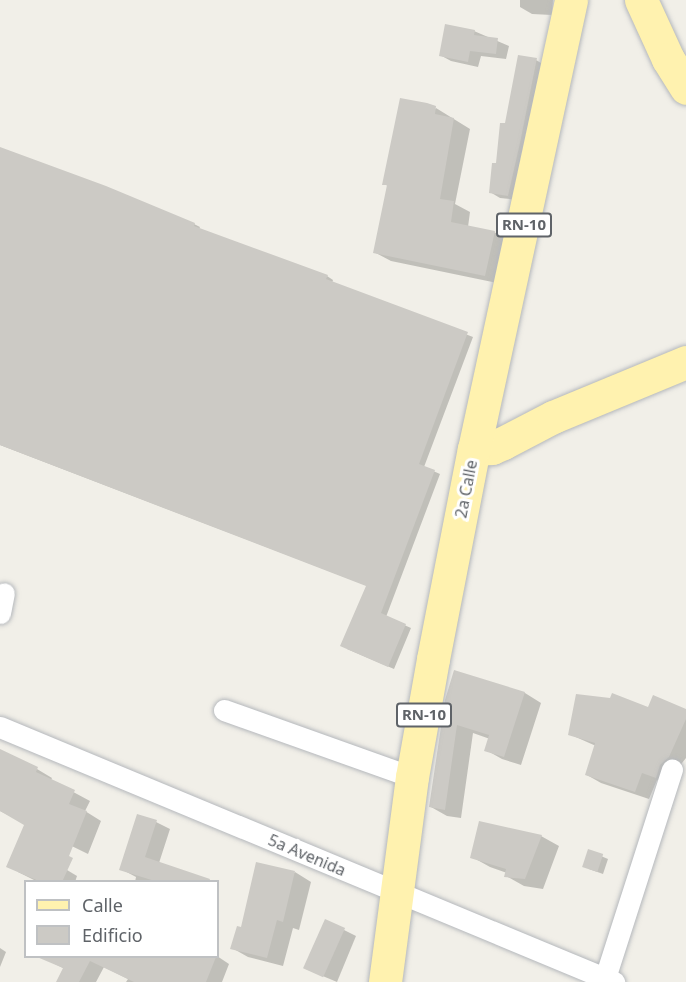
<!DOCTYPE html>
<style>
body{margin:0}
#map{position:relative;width:686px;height:982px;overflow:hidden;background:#f1efe8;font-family:"Noto Sans",sans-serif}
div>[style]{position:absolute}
.shadow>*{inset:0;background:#0003}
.building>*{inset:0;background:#cccac5;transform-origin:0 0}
.roads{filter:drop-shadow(0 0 2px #b5b8bc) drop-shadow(0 0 2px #b5b8bc)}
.street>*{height:21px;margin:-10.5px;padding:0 10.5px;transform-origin:10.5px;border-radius:10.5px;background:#fff}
.primary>*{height:33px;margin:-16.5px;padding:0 16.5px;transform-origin:16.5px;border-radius:16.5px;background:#fff2af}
span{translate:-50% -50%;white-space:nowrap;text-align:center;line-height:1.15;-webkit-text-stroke:6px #fff;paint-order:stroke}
.shield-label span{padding:2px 4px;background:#fff;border:2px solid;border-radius:4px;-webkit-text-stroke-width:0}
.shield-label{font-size:15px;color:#5f6368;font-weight:700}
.street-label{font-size:16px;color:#5f6368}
.legend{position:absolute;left:24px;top:880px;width:195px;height:78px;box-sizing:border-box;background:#fff;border:2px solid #bfc1c3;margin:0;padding:8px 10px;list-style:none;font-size:18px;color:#5f6368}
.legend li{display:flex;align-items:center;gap:12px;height:30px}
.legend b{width:30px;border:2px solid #bfc1c3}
</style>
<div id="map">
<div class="shadow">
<div style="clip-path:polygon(520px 0,553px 0,552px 15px,532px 14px,520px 7px)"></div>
<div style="clip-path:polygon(474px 31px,509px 46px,506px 59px,481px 56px,478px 67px,451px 61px,440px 55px)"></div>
<div style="clip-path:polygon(536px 60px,546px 66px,518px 200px,500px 198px,490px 192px,506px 125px)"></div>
<div style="clip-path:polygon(436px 108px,470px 129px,455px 204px,470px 212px,468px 227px,494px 232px,510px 241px,502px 284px,391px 261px,374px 252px,388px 186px,384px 184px)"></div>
<div style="clip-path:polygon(0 148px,194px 224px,200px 227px,199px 229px,327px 276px,333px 280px,332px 283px,473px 337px,424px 467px,440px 474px,386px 617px,411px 628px,394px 669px,347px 649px,368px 586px,0 445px)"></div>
<div style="clip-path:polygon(455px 672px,525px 693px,541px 703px,521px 765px,502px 759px,486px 750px,490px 739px,473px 733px,461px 818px,447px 816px,431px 807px)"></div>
<div style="clip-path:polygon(649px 709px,686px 711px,686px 758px,674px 773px,670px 785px,657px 780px,649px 799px,601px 783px,587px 775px,596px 746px,569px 734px)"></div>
<div style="clip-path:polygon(0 751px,37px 769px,52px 778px,51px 780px,90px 801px,85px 811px,101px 821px,88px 854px,0 811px)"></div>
<div style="clip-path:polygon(156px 822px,170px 829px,159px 863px,207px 882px,135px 882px,136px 877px,121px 869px)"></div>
<div style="clip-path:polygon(541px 836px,559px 846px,543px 889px,524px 886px,506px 876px,507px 873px,490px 867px,472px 857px)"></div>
<div style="clip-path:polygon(589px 851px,608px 859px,603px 874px,589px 869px)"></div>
<div style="clip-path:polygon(67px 870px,77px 876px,75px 882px,38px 882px,18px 872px)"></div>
<div style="clip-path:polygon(295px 872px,311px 882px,299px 930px,293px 928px,283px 966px,248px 957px,232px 948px,242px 929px)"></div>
<div style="clip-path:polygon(344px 930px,356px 936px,337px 982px,306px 969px)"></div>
<div style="clip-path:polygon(0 948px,6px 952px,0 967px)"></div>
<div style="clip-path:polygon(39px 956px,217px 956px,229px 964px,222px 982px,126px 982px,128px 979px,104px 967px,96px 982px,58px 982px,65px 969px)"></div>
</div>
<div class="building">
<div style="clip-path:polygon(445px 24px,475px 30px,474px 35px,498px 38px,496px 54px,470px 51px,468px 62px,439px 56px)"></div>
<div style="clip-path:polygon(518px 55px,537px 58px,520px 143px,508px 196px,489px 193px,492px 163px,496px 163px,500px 123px,505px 123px)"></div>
<div style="clip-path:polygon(400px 98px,427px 103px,436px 106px,435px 114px,454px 118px,440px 199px,454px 201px,451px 222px,495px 231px,485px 276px,373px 253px,387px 185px,382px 185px)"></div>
<div style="clip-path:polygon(0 147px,106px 186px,195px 223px,194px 226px,328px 275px,326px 279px,468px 332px,419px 464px,435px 470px,381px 613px,406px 624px,388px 667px,340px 646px,366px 586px,0 445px)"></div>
<div style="clip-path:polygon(454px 670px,525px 692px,504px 757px,484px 751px,489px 735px,457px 725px,445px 810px,429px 807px,445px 700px)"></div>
<div style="clip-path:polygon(612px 693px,648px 707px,653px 695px,686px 709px,686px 719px,669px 757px,660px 765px,656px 778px,642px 773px,635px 792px,585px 775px,595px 743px,568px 735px,576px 694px,610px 698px)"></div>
<div style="clip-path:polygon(0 749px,38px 767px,36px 772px,75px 790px,69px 804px,87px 811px,69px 856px,73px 858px,62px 882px,41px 882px,6px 867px,24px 825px,0 811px)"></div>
<div style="clip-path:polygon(137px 814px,157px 820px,145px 857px,210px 879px,209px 882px,158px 882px,119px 870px)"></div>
<div style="clip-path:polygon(479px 821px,542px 835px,525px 879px,504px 877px,506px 869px,470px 858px)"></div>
<div style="left:588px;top:849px;width:16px;height:19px;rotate:18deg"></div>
<div style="clip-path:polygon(256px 862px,295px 871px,283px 922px,277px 920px,267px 958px,230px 949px,237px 926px,241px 927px)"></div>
<div style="left:325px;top:919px;width:22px;height:54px;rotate:24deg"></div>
<div style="clip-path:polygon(37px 957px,216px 957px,206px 982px,134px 982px,90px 961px,79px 982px,56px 982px,63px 968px)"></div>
</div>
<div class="roads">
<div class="street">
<div style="left:0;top:613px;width:20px;rotate:-79deg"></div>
<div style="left:224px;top:710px;width:200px;rotate:19.6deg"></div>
<div style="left:0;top:727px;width:665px;rotate:22.55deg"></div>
<div style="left:605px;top:978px;width:219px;rotate:-72.2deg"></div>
</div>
<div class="primary">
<div style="left:641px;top:0;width:65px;rotate:65.4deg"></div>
<div style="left:668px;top:59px;width:34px;rotate:58deg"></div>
<div style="left:474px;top:449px;width:18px;rotate:-3deg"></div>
<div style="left:492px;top:448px;width:12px;rotate:-24deg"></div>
<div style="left:503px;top:443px;width:56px;rotate:-27.5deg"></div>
<div style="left:553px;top:417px;width:144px;rotate:-22.5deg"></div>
<div style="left:385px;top:982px;width:207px;rotate:-82.5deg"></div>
<div style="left:412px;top:777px;width:120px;rotate:-79.9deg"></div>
<div style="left:433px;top:659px;width:214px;rotate:-79deg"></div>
<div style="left:474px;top:449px;width:459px;rotate:-77.8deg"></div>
</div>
</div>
<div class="shield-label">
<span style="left:524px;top:225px">RN-10</span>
<span style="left:424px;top:715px">RN-10</span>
</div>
<div class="street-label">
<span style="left:466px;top:489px;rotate:-79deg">2a Calle</span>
<span style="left:307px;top:855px;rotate:23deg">5a Avenida</span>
</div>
<ul class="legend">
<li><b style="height:8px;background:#fff2af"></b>Calle</li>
<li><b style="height:16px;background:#cccac5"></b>Edificio</li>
</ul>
</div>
